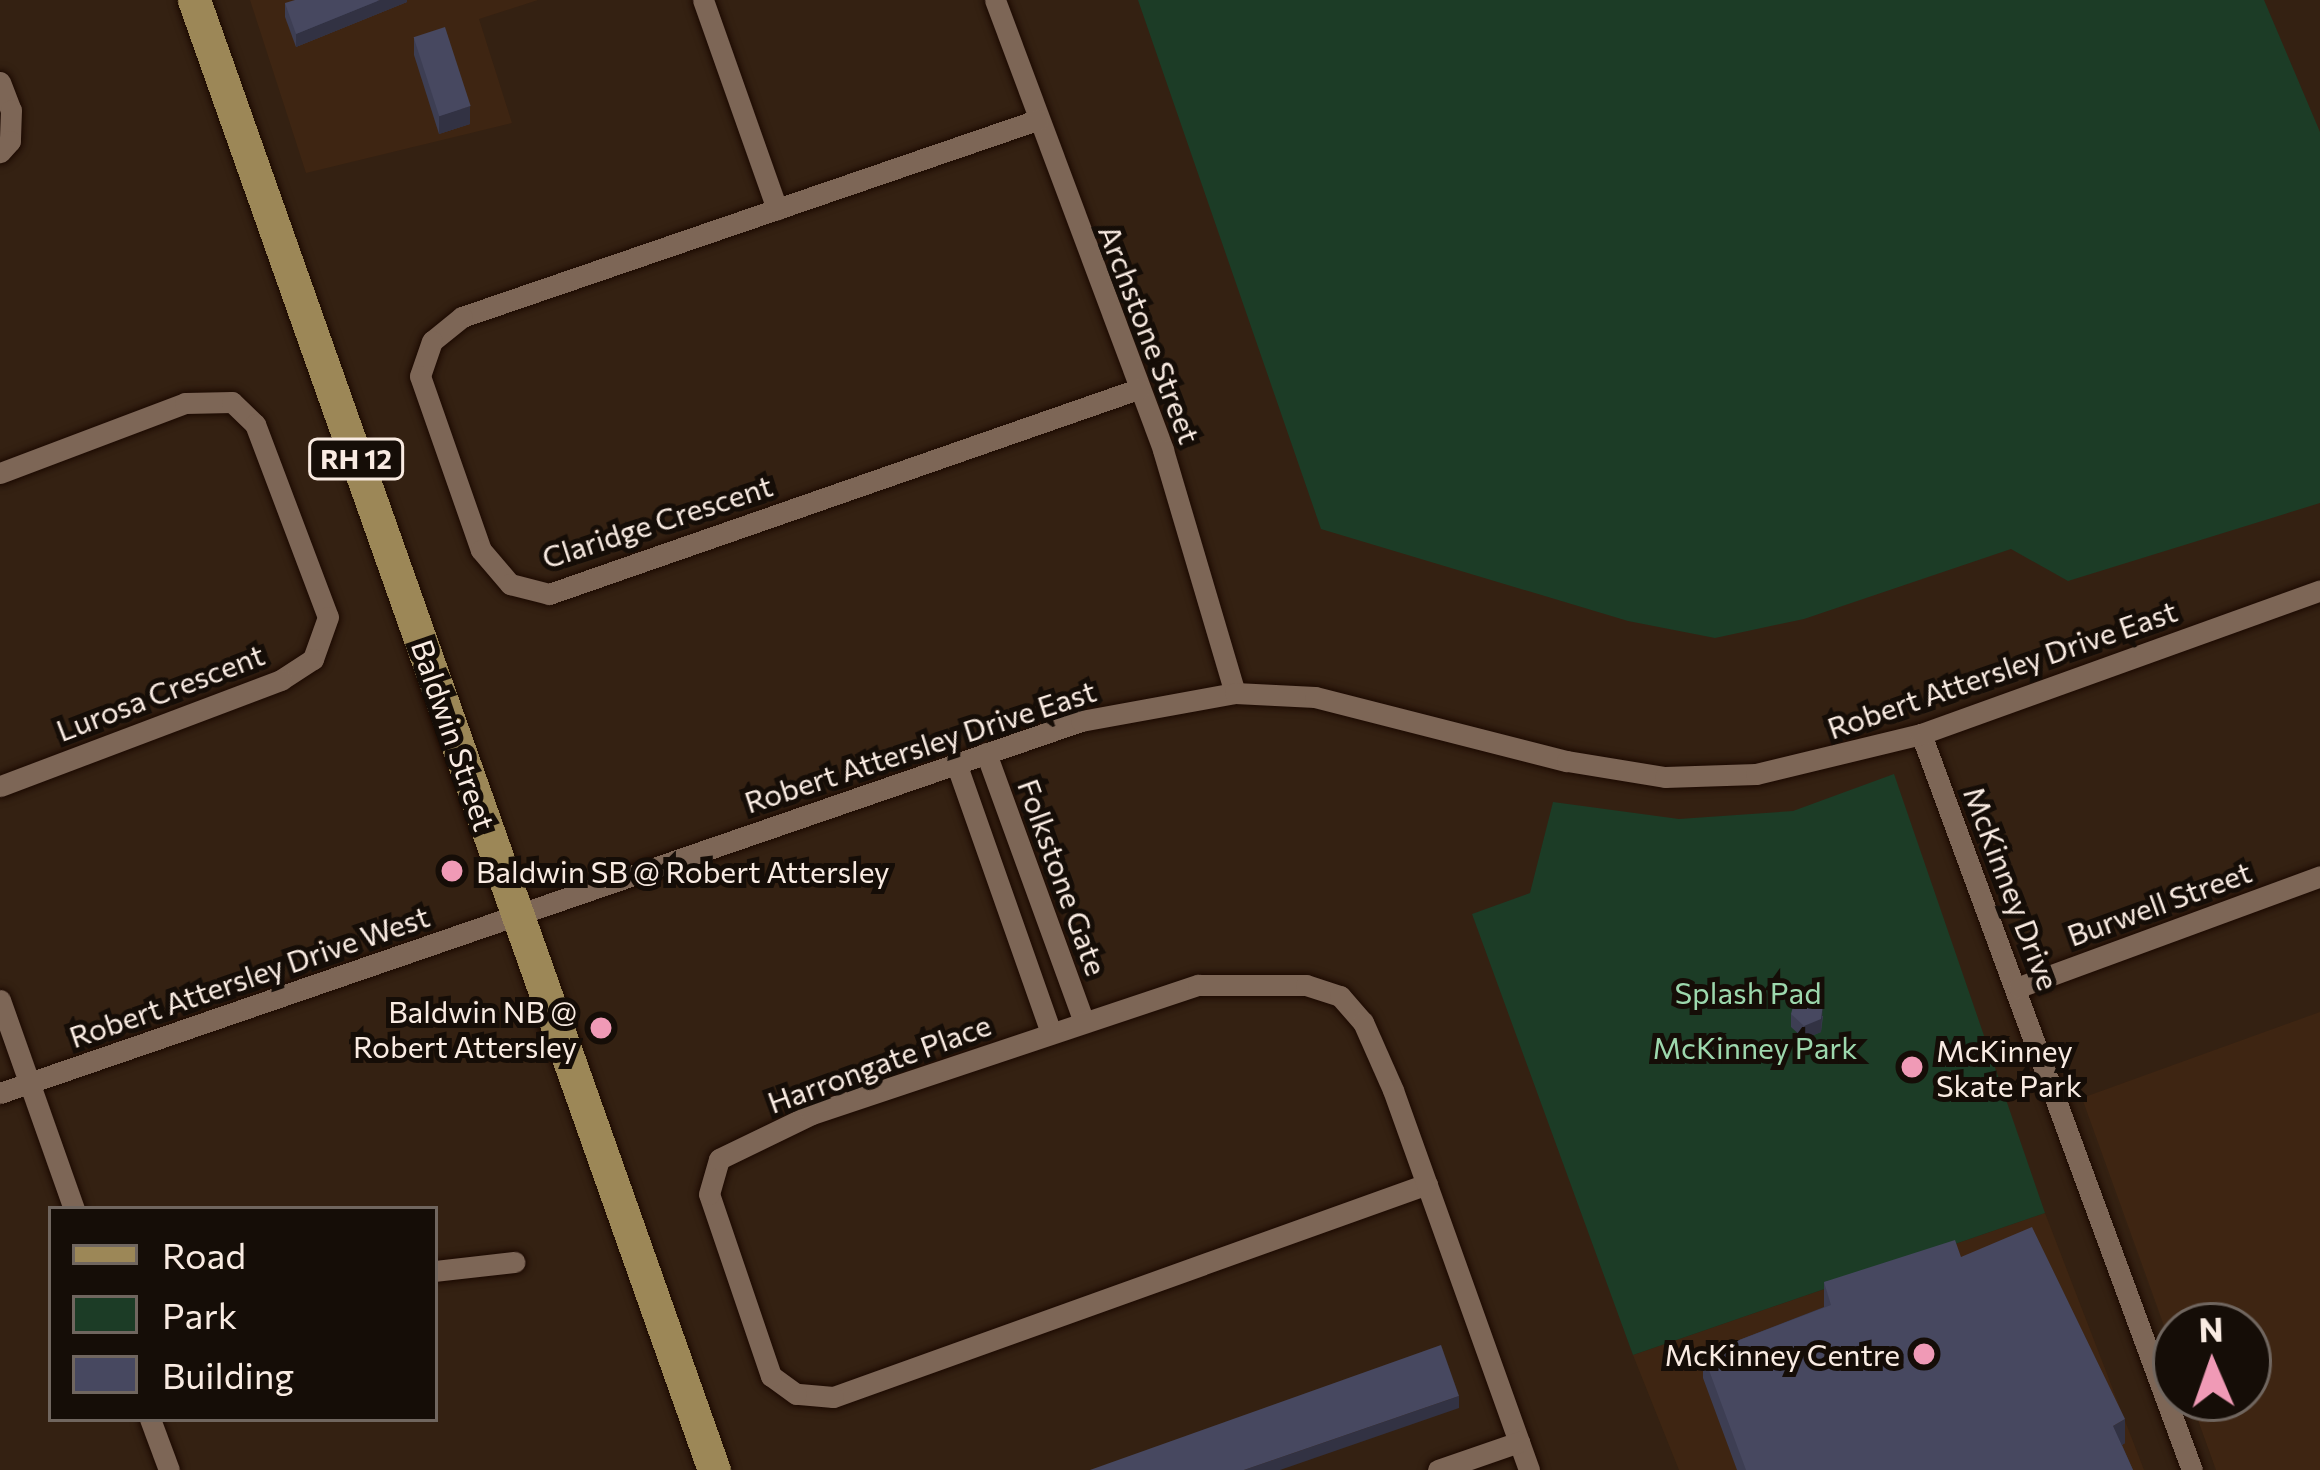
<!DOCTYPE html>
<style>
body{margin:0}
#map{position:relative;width:2320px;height:1470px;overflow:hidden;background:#342112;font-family:Commissioner,sans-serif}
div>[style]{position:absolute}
.built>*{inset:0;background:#3e2512}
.green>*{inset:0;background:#1c3c26}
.roads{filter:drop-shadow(0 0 3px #1b0900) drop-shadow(0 0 3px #1b0900)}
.minor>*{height:21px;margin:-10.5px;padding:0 10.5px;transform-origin:10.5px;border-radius:10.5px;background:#7d6656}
.primary>*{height:33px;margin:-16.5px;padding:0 16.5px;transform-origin:16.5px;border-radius:16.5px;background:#9c8757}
.wall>*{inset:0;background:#3d3e53}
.shaded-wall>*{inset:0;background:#323243}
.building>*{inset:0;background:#474860;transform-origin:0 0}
.dots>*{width:33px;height:33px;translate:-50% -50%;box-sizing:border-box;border:6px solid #150d07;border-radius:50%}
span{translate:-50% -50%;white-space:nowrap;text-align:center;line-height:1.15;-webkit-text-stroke:10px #150d07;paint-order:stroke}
.shield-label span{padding:3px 9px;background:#150d07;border:3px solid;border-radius:9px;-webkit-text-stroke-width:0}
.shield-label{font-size:27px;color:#f9ebe2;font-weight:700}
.street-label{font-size:30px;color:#f9ebe2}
.poi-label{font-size:30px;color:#f9ebe2}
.left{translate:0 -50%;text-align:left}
.right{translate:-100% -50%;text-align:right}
.park-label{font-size:30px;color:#9dd8ad}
.legend{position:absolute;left:48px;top:1206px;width:390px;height:216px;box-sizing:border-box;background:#150d07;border:3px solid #70665f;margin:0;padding:15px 21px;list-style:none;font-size:36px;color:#f9ebe2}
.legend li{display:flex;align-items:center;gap:24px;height:60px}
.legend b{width:60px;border:3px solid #70665f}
.north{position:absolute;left:2152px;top:1302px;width:120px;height:120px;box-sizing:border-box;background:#150d07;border:3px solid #70665f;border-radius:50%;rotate:358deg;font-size:33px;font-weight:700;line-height:48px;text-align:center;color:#f9ebe2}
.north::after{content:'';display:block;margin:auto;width:42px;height:54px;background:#f09ab6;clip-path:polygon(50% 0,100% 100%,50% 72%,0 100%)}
</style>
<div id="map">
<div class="built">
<div style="clip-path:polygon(250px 0,538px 0,479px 19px,512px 123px,306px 173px)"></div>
<div style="clip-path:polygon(2320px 1012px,2320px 1470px,2216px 1470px,2190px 1398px,2248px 1398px,2248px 1326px,2176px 1326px,2176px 1359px,2082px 1098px)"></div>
<div style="clip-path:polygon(2045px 1213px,2144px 1470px,1679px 1470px,1633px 1355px)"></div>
</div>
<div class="green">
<div style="clip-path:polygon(1138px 0,2264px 0,2320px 132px,2320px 503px,2068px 581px,2011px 549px,1804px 619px,1715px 638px,1628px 621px,1321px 529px)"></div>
<div style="clip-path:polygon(1894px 774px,2045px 1213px,1633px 1355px,1472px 914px,1530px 893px,1553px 802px,1679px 819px,1793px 811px)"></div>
</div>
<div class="roads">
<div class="minor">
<div style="left:703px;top:0;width:222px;rotate:70.5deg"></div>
<div style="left:995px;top:0;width:480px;rotate:69.5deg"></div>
<div style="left:1163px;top:450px;width:253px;rotate:73.5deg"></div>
<div style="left:0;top:82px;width:30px;rotate:69deg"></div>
<div style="left:11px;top:110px;width:31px;rotate:92deg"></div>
<div style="left:10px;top:141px;width:15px;rotate:132deg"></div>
<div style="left:1037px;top:120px;width:608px;rotate:161.09deg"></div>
<div style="left:462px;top:317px;width:38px;rotate:141deg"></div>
<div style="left:432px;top:341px;width:37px;rotate:109deg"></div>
<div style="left:420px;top:376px;width:184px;rotate:70.7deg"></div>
<div style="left:481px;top:550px;width:45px;rotate:49.5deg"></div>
<div style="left:510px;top:584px;width:40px;rotate:14.4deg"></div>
<div style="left:549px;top:594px;width:624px;rotate:-19.19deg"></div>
<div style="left:0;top:473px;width:198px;rotate:-20.7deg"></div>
<div style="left:185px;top:403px;width:47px;rotate:-1.2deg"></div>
<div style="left:232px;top:402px;width:32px;rotate:44deg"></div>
<div style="left:255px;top:424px;width:206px;rotate:69.3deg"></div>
<div style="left:328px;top:617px;width:45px;rotate:109.7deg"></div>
<div style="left:313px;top:659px;width:38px;rotate:147deg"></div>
<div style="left:281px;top:680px;width:300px;rotate:159.3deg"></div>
<div style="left:1921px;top:734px;width:784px;rotate:69.79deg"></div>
<div style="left:986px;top:753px;width:286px;rotate:70deg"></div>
<div style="left:956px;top:763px;width:286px;rotate:70.6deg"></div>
<div style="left:2019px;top:987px;width:321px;rotate:-20.2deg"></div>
<div style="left:0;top:1000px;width:222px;rotate:70.5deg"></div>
<div style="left:0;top:1093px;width:1143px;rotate:-18.99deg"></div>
<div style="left:1081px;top:721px;width:157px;rotate:-10.3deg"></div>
<div style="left:1235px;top:693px;width:80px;rotate:2.9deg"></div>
<div style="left:1315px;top:697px;width:260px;rotate:14.3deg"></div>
<div style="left:1567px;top:761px;width:99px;rotate:9.3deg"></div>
<div style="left:1665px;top:777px;width:91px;rotate:-1.9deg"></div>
<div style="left:1756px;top:774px;width:170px;rotate:-13.6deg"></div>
<div style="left:1921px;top:734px;width:424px;rotate:-19.8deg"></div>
<div style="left:1427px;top:1184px;width:631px;rotate:160.27deg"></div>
<div style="left:833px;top:1397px;width:37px;rotate:-175deg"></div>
<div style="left:796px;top:1394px;width:31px;rotate:-144deg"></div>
<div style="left:771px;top:1376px;width:192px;rotate:-108.8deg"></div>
<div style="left:709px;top:1194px;width:36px;rotate:-74deg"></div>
<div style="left:719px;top:1159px;width:103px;rotate:-25.8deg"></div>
<div style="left:812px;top:1114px;width:407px;rotate:-18.5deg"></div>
<div style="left:1198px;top:985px;width:108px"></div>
<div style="left:1306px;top:985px;width:36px;rotate:18deg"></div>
<div style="left:1340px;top:996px;width:35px;rotate:49deg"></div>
<div style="left:1363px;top:1022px;width:74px;rotate:66.2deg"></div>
<div style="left:1393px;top:1090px;width:404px;rotate:70.3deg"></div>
<div style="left:435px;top:1271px;width:80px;rotate:-6.5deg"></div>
<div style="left:150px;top:1419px;width:54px;rotate:69.6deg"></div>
<div style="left:1438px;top:1470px;width:86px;rotate:-19.1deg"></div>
</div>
<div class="primary">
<div style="left:194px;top:0;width:1559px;rotate:70.52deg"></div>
</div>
</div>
<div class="wall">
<div style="clip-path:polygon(407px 0,407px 2px,296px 47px,285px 17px,285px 3px)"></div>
<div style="clip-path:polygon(414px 37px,470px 124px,439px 134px,414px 55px)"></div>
<div style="clip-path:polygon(1791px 1014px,1823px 1016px,1821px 1032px,1804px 1039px,1791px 1027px)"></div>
<div style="clip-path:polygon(1961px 1257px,2125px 1443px,2122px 1445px,2133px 1470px,1737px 1470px,1703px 1378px,1703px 1354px,1824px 1307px,1824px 1282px)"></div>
</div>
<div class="shaded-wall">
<div style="clip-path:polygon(380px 0,407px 0,407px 2px,296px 47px,296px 34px)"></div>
<div style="clip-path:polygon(470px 106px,470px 124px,439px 134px,439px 116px)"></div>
<div style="clip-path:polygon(1823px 1004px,1821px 1032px,1804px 1039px,1804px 1026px)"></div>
<div style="clip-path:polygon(1459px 1396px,1459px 1408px,1280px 1470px,1244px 1470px)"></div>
<div style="clip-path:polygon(2125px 1419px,2125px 1443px,2113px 1450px,2113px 1426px)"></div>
</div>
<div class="building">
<div style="clip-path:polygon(295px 0,380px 0,296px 34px,285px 3px)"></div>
<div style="left:445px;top:27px;width:83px;height:33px;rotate:72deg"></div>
<div style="clip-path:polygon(1811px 994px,1823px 1004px,1821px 1019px,1804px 1026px,1791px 1014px,1795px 999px)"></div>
<div style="clip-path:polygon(2032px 1227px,2125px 1419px,2113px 1426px,2133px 1470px,1746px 1470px,1703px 1354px,1831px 1305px,1824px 1282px,1955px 1240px,1961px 1257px)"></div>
<div style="clip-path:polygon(1441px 1345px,1459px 1396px,1244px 1470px,1090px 1470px)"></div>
</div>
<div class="dots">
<div style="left:452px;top:871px;background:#f09ab6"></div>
<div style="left:601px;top:1028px;background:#f09ab6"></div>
<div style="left:1912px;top:1067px;background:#f09ab6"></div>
<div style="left:1924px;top:1354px;background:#f09ab6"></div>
</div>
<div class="shield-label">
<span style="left:356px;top:459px">RH 12</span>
</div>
<div class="street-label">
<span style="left:1150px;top:334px;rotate:69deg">Archstone Street</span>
<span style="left:657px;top:521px;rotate:-18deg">Claridge Crescent</span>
<span style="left:2002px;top:669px;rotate:-19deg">Robert Attersley Drive East</span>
<span style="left:160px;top:692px;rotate:-21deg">Lurosa Crescent</span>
<span style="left:454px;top:735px;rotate:71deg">Baldwin Street</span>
<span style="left:920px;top:746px;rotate:-18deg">Robert Attersley Drive East</span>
<span style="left:1063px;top:877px;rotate:70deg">Folkstone Gate</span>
<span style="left:2012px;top:888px;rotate:69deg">McKinney Drive</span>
<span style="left:2159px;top:903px;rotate:-20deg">Burwell Street</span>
<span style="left:249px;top:976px;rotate:-19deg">Robert Attersley Drive West</span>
<span style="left:879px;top:1063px;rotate:-20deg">Harrongate Place</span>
</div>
<div class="poi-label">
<span class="left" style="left:476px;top:871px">Baldwin SB @ Robert Attersley</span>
<span class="right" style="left:577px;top:1028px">Baldwin NB @<br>Robert Attersley</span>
<span class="left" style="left:1936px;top:1067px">McKinney<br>Skate Park</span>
<span class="right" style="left:1900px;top:1354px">McKinney Centre</span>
</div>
<div class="park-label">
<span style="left:1748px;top:992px">Splash Pad</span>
<span style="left:1755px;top:1047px">McKinney Park</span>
</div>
<ul class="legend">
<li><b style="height:15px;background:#9c8757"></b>Road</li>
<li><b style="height:33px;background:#1c3c26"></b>Park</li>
<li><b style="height:33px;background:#474860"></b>Building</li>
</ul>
<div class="north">N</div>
</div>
